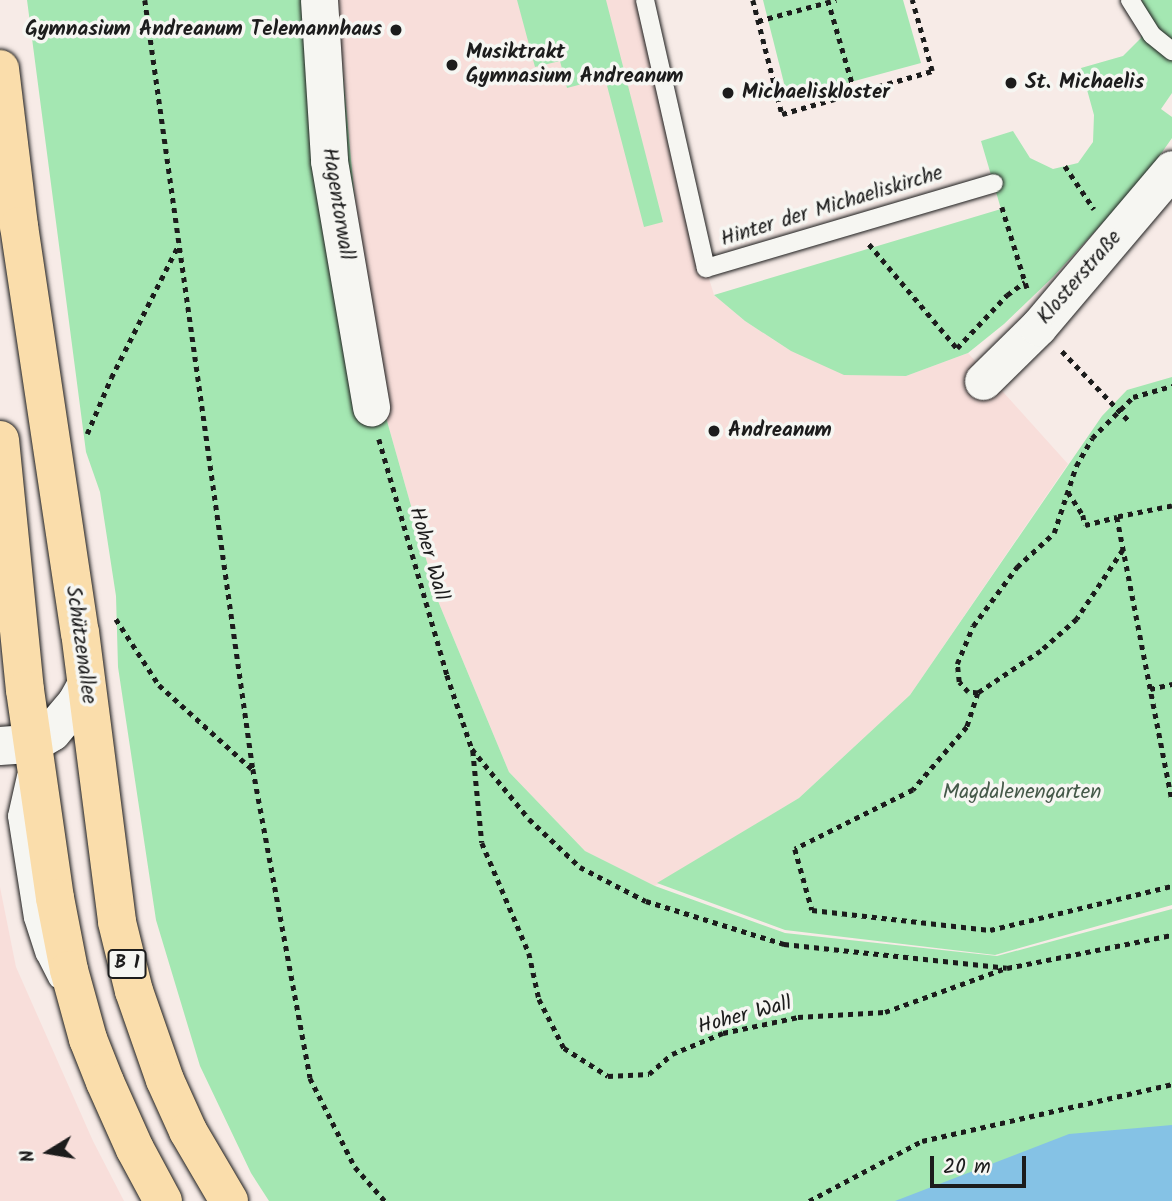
<!DOCTYPE html>
<meta charset="utf-8">
<style>
body{margin:0}
#map{position:relative;width:1172px;height:1201px;overflow:hidden;background:#f7ebe7;font-family:Kalam,sans-serif}
div>[style]{position:absolute}
.built>*{inset:0;background:#f8deda}
.green>*{inset:0;background:#a4e7b2}
.water>*{inset:0;background:#85c2e5}
.path>*{height:4.5px;margin-top:-2.25px;transform-origin:0;background:repeating-linear-gradient(90deg,#1c1c1c 0 5px,transparent 0 10px)}
.roads{filter:drop-shadow(0 0 2px #1c1c1c) drop-shadow(0 0 2px #1c1c1c)}
.service>*{height:18px;margin:-9px;padding:0 9px;transform-origin:9px;border-radius:9px;background:#f6f6f2}
.minor>*{height:37px;margin:-18.5px;padding:0 18.5px;transform-origin:18.5px;border-radius:18.5px;background:#f6f6f2}
.secondary>*{height:38px;margin:-19px;padding:0 19px;transform-origin:19px;border-radius:19px;background:#f6f6f2}
.primary>*{height:38px;margin:-19px;padding:0 19px;transform-origin:19px;border-radius:19px;background:#faddab}
.dots>*{width:19px;height:19px;translate:-50% -50%;box-sizing:border-box;border:4px solid #f6f6f2;border-radius:50%}
span{translate:-50% -50%;white-space:nowrap;text-align:center;line-height:1.15;-webkit-text-stroke:7px #f6f6f2;paint-order:stroke}
.shield-label span{padding:2px 5px;background:#f6f6f2;border:2px solid;border-radius:5px;-webkit-text-stroke-width:0}
.shield-label{font-size:19px;color:#1c1c1c;font-weight:700}
.poi-label{font-size:21px;color:#1c1c1c;font-weight:700}
.right{translate:-100% -50%;text-align:right}
.left{translate:0 -50%;text-align:left}
.street-label{font-size:21px;color:#1c1c1c}
.park-label{font-size:21px;color:#455949}
.north{position:absolute;left:14px;top:1117px;width:70px;height:70px;-webkit-text-stroke:5px #f6f6f2;paint-order:stroke;rotate:259deg;font-size:19px;font-weight:700;line-height:28px;text-align:center;color:#1c1c1c}
.north::after{content:'';display:block;margin:auto;width:24px;height:32px;background:#1c1c1c;clip-path:polygon(50% 0,100% 100%,50% 72%,0 100%)}
.scale{position:absolute;left:930px;top:1156px;width:96px;height:32px;box-sizing:border-box;border:4px solid #1c1c1c;border-top:0;padding-left:9px;font-size:21px;line-height:24px;white-space:nowrap;color:#1c1c1c;-webkit-text-stroke:5px #f6f6f2;paint-order:stroke}
</style>
<div id="map">
<div class="built">
<div style="clip-path:polygon(336px 0,644px 0,698px 242px,714px 295px,745px 321px,791px 351px,906px 376px,968px 353px,1068px 464px,910px 695px,799px 798px,655px 886px,585px 851px,509px 772px,438px 601px,370px 361px)"></div>
<div style="clip-path:polygon(0 887px,16px 967px,93px 1141px,124px 1201px,0 1201px)"></div>
</div>
<div class="green">
<div style="clip-path:polygon(27px 0,336px 0,370px 361px,438px 601px,509px 772px,585px 851px,655px 886px,785px 933px,997px 956px,1172px 909px,1172px 1201px,269px 1201px,251px 1173px,200px 1066px,156px 920px,118px 667px,116px 596px,100px 492px,86px 452px)"></div>
<div style="clip-path:polygon(517px 0,606px 0,663px 222px,644px 227px,605px 78px,567px 88px,560px 61px,535px 67px)"></div>
<div style="clip-path:polygon(763px 0,903px 0,921px 63px,788px 99px)"></div>
<div style="clip-path:polygon(1142px 0,1172px 0,1172px 93px,1161px 109px,1172px 117px,1172px 138px,1144px 178px,1053px 277px,1004px 324px,968px 353px,906px 376px,844px 375px,791px 351px,745px 321px,714px 295px,1001px 209px,981px 141px,1013px 131px,1030px 158px,1053px 169px,1078px 163px,1093px 142px,1094px 115px,1081px 68px,1123px 56px,1141px 38px)"></div>
<div style="clip-path:polygon(1172px 377px,1172px 905px,995px 955px,785px 930px,657px 883px,799px 798px,910px 695px,1102px 416px,1127px 390px)"></div>
</div>
<div class="water">
<div style="clip-path:polygon(1172px 1125px,1172px 1201px,895px 1201px,1069px 1134px)"></div>
</div>
<div class="path">
<div style="left:145px;top:0;width:777px;rotate:82.01deg"></div>
<div style="left:253px;top:769px;width:314px;rotate:79.5deg"></div>
<div style="left:310px;top:1078px;width:100px;rotate:63.2deg"></div>
<div style="left:355px;top:1167px;width:45px;rotate:48.6deg"></div>
<div style="left:753px;top:0;width:118px;rotate:75.7deg"></div>
<div style="left:782px;top:114px;width:156px;rotate:-16deg"></div>
<div style="left:932px;top:71px;width:74px;rotate:-105.7deg"></div>
<div style="left:828px;top:0;width:97px;rotate:73.8deg"></div>
<div style="left:758px;top:21px;width:81px;rotate:-15.1deg"></div>
<div style="left:1065px;top:166px;width:52px;rotate:56deg"></div>
<div style="left:1002px;top:207px;width:85px;rotate:72.8deg"></div>
<div style="left:869px;top:244px;width:136px;rotate:49.8deg"></div>
<div style="left:957px;top:348px;width:73px;rotate:-46.7deg"></div>
<div style="left:1007px;top:295px;width:22px;rotate:-36deg"></div>
<div style="left:1062px;top:351px;width:98px;rotate:46.2deg"></div>
<div style="left:87px;top:434px;width:61px;rotate:-66.8deg"></div>
<div style="left:111px;top:378px;width:150px;rotate:-63.1deg"></div>
<div style="left:379px;top:439px;width:246px;rotate:73.9deg"></div>
<div style="left:447px;top:675px;width:78px;rotate:71.3deg"></div>
<div style="left:472px;top:749px;width:90px;rotate:50.8deg"></div>
<div style="left:529px;top:819px;width:70px;rotate:43.3deg"></div>
<div style="left:580px;top:867px;width:74px;rotate:27.3deg"></div>
<div style="left:646px;top:901px;width:145px;rotate:17.3deg"></div>
<div style="left:784px;top:944px;width:224px;rotate:6.1deg"></div>
<div style="left:1007px;top:968px;width:168px;rotate:-11.3deg"></div>
<div style="left:1068px;top:492px;width:27px;rotate:57deg"></div>
<div style="left:1083px;top:515px;width:10px;rotate:79deg"></div>
<div style="left:1085px;top:525px;width:33px;rotate:-14deg"></div>
<div style="left:1172px;top:506px;width:56px;rotate:168.7deg"></div>
<div style="left:1117px;top:517px;width:288px;rotate:79deg"></div>
<div style="left:1123px;top:550px;width:83px;rotate:123.7deg"></div>
<div style="left:1077px;top:619px;width:48px;rotate:138.4deg"></div>
<div style="left:1041px;top:651px;width:76px;rotate:146.3deg"></div>
<div style="left:978px;top:693px;width:10px;rotate:-174deg"></div>
<div style="left:968px;top:692px;width:13px;rotate:-132deg"></div>
<div style="left:959px;top:682px;width:18px;rotate:-96deg"></div>
<div style="left:957px;top:664px;width:41px;rotate:-67.2deg"></div>
<div style="left:973px;top:626px;width:74px;rotate:-53.3deg"></div>
<div style="left:1017px;top:567px;width:50px;rotate:-42.6deg"></div>
<div style="left:1054px;top:533px;width:71px;rotate:-71.8deg"></div>
<div style="left:1076px;top:466px;width:32px;rotate:-60deg"></div>
<div style="left:1092px;top:438px;width:58px;rotate:-45deg"></div>
<div style="left:1133px;top:397px;width:41px;rotate:-15.8deg"></div>
<div style="left:116px;top:619px;width:79px;rotate:56.9deg"></div>
<div style="left:159px;top:685px;width:125px;rotate:42.1deg"></div>
<div style="left:1150px;top:689px;width:23px;rotate:-13deg"></div>
<div style="left:978px;top:693px;width:36px;rotate:108deg"></div>
<div style="left:967px;top:727px;width:83px;rotate:130.6deg"></div>
<div style="left:913px;top:790px;width:132px;rotate:153.4deg"></div>
<div style="left:795px;top:849px;width:63px;rotate:74.4deg"></div>
<div style="left:812px;top:910px;width:179px;rotate:6.4deg"></div>
<div style="left:990px;top:930px;width:187px;rotate:-13.6deg"></div>
<div style="left:473px;top:751px;width:92px;rotate:84.4deg"></div>
<div style="left:482px;top:843px;width:120px;rotate:66.9deg"></div>
<div style="left:529px;top:953px;width:47px;rotate:77.7deg"></div>
<div style="left:539px;top:999px;width:55px;rotate:63deg"></div>
<div style="left:564px;top:1048px;width:52px;rotate:32.5deg"></div>
<div style="left:608px;top:1076px;width:41px;rotate:-2.8deg"></div>
<div style="left:649px;top:1074px;width:30px;rotate:-41deg"></div>
<div style="left:672px;top:1054px;width:55px;rotate:-22.4deg"></div>
<div style="left:723px;top:1033px;width:77px;rotate:-12deg"></div>
<div style="left:798px;top:1017px;width:87px;rotate:-3.3deg"></div>
<div style="left:885px;top:1012px;width:129px;rotate:-20deg"></div>
<div style="left:809px;top:1201px;width:128px;rotate:-28deg"></div>
<div style="left:922px;top:1141px;width:256px;rotate:-12.8deg"></div>
</div>
<div class="roads">
<div class="service">
<div style="left:645px;top:0;width:275px;rotate:77.2deg"></div>
<div style="left:706px;top:268px;width:300px;rotate:-16.4deg"></div>
<div style="left:1130px;top:0;width:41px;rotate:57.8deg"></div>
<div style="left:1152px;top:35px;width:26px;rotate:39deg"></div>
<div style="left:26px;top:776px;width:41px;rotate:102.7deg"></div>
<div style="left:17px;top:816px;width:103px;rotate:81.1deg"></div>
<div style="left:33px;top:918px;width:38px;rotate:72deg"></div>
<div style="left:45px;top:954px;width:28px;rotate:63deg"></div>
</div>
<div class="minor">
<div style="left:319px;top:0;width:161px;rotate:86.4deg"></div>
<div style="left:329px;top:161px;width:250px;rotate:80.3deg"></div>
<div style="left:983px;top:381px;width:77px;rotate:-44.5deg"></div>
<div style="left:1038px;top:327px;width:207px;rotate:-49.7deg"></div>
</div>
<div class="secondary">
<div style="left:0;top:746px;width:32px;rotate:-4deg"></div>
<div style="left:32px;top:744px;width:23px;rotate:-31deg"></div>
<div style="left:52px;top:732px;width:39px;rotate:-50deg"></div>
<div style="left:77px;top:702px;width:18px;rotate:-61deg"></div>
</div>
<div class="primary">
<div style="left:0;top:69px;width:158px;rotate:83.1deg"></div>
<div style="left:19px;top:226px;width:411px;rotate:81.5deg"></div>
<div style="left:80px;top:632px;width:292px;rotate:82.7deg"></div>
<div style="left:117px;top:922px;width:71px;rotate:76.2deg"></div>
<div style="left:134px;top:991px;width:94px;rotate:70.8deg"></div>
<div style="left:165px;top:1080px;width:56px;rotate:65.7deg"></div>
<div style="left:188px;top:1131px;width:81px;rotate:59.6deg"></div>
<div style="left:0;top:440px;width:251px;rotate:84.3deg"></div>
<div style="left:25px;top:690px;width:210px;rotate:81.8deg"></div>
<div style="left:55px;top:898px;width:73px;rotate:79deg"></div>
<div style="left:69px;top:970px;width:72px;rotate:74.6deg"></div>
<div style="left:88px;top:1039px;width:46px;rotate:68.4deg"></div>
<div style="left:105px;top:1082px;width:73px;rotate:65.9deg"></div>
<div style="left:135px;top:1149px;width:59px;rotate:61.7deg"></div>
</div>
</div>
<div class="dots">
<div style="left:396px;top:30px;background:#1c1c1c"></div>
<div style="left:452px;top:65px;background:#1c1c1c"></div>
<div style="left:1011px;top:83px;background:#1c1c1c"></div>
<div style="left:728px;top:93px;background:#1c1c1c"></div>
<div style="left:714px;top:431px;background:#1c1c1c"></div>
</div>
<div class="shield-label">
<span style="left:127px;top:964px">B 1</span>
</div>
<div class="poi-label">
<span class="right" style="left:382px;top:30px">Gymnasium Andreanum Telemannhaus</span>
<span class="left" style="left:466px;top:65px">Musiktrakt<br>Gymnasium Andreanum</span>
<span class="left" style="left:1025px;top:83px">St. Michaelis</span>
<span class="left" style="left:742px;top:93px">Michaeliskloster</span>
<span class="left" style="left:728px;top:431px">Andreanum</span>
</div>
<div class="street-label">
<span style="left:337px;top:204px;rotate:81deg">Hagentorwall</span>
<span style="left:832px;top:207px;rotate:-17deg">Hinter der Michaeliskirche</span>
<span style="left:1080px;top:278px;rotate:-49deg">Klosterstraße</span>
<span style="left:428px;top:554px;rotate:74deg">Hoher Wall</span>
<span style="left:80px;top:645px;rotate:82deg">Schützenallee</span>
<span style="left:745px;top:1016px;rotate:-15deg">Hoher Wall</span>
</div>
<div class="park-label">
<span style="left:1022px;top:793px">Magdalenengarten</span>
</div>
<div class="north">N</div>
<div class="scale">20 m</div>
</div>
